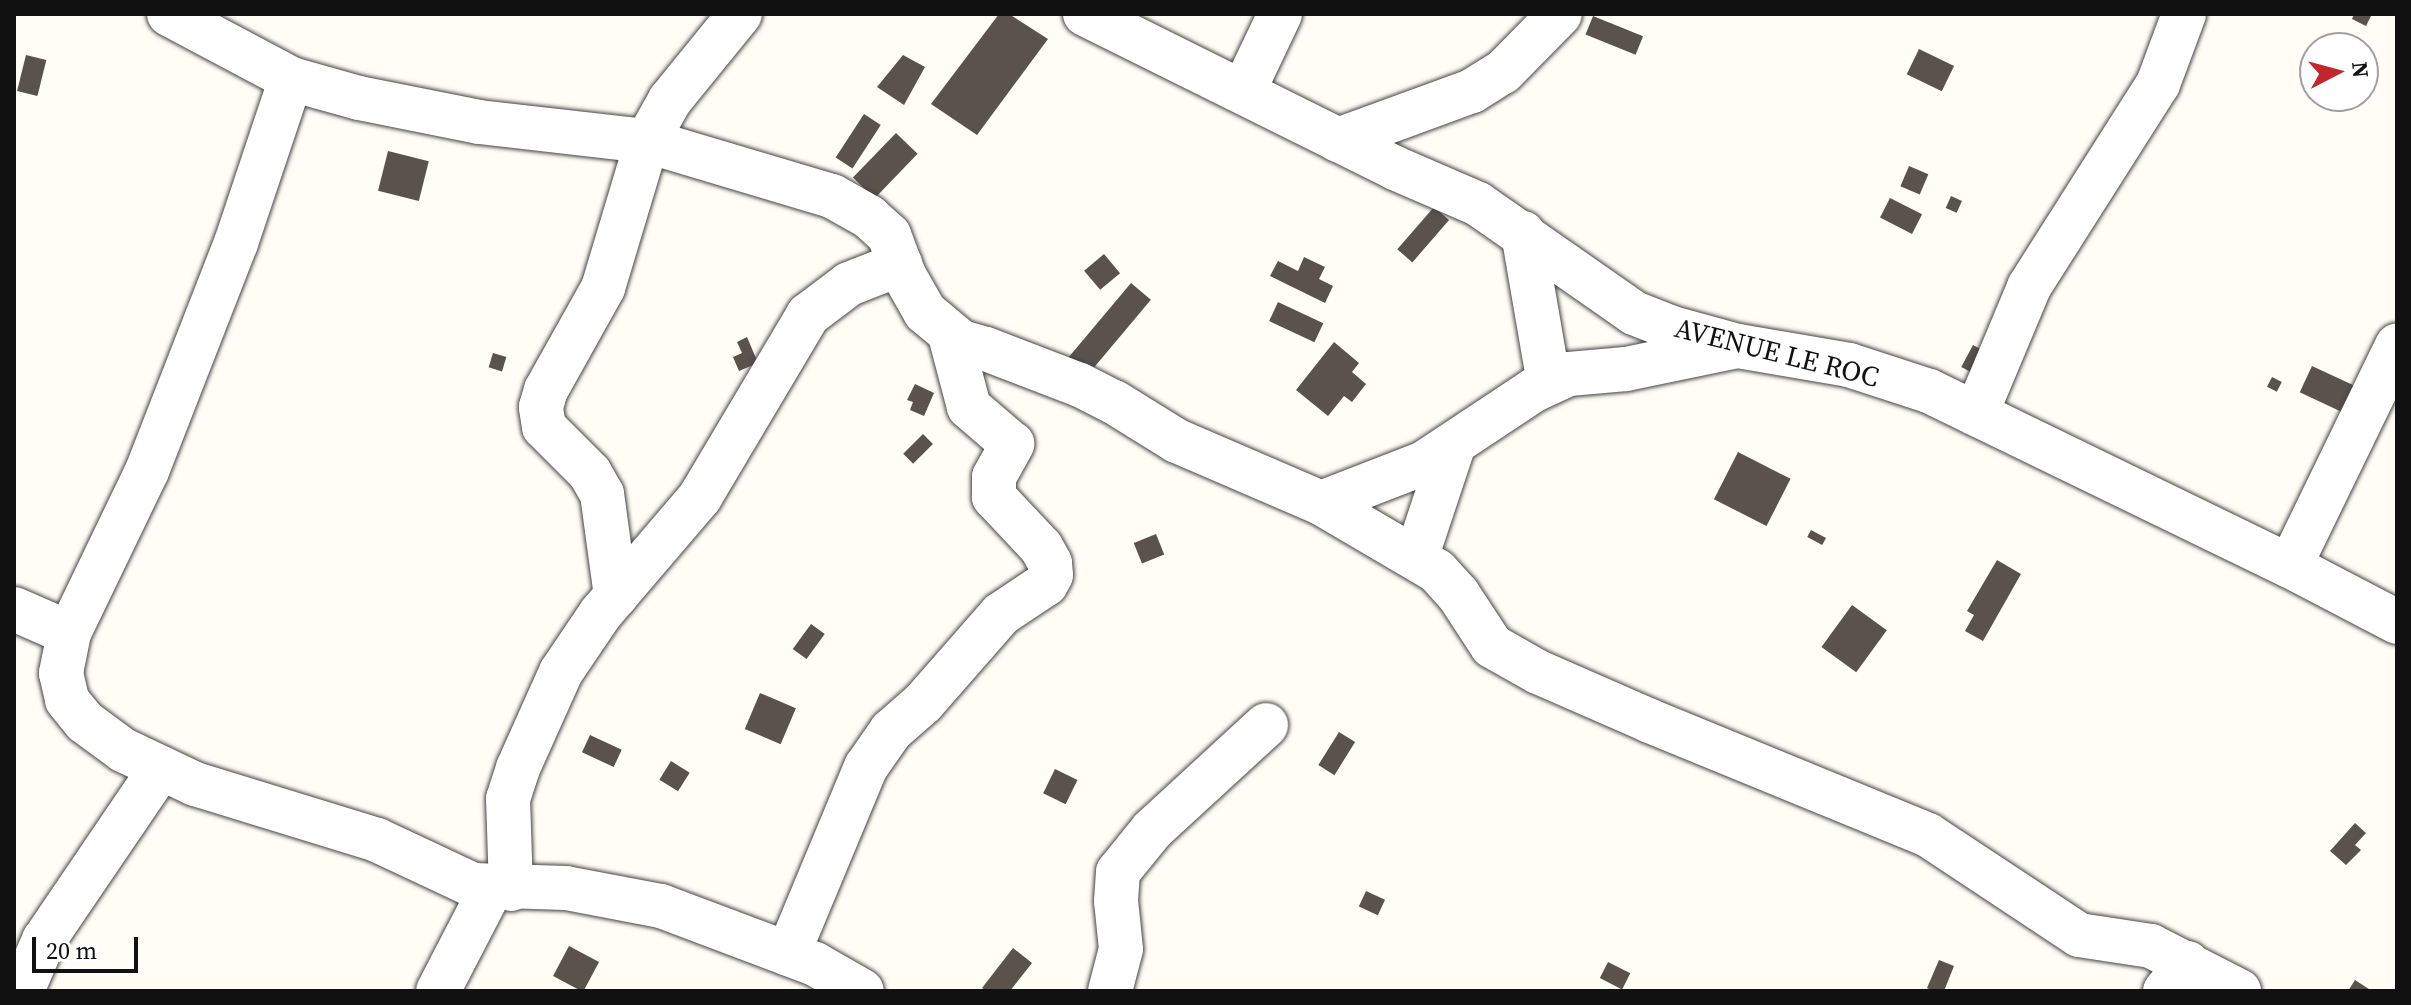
<!DOCTYPE html>
<style>
body{margin:0}
#map{position:relative;width:2411px;height:1005px;overflow:hidden;background:#fffdf5;font-family:"Source Serif 4",serif}
div>[style]{position:absolute}
.building>*{inset:0;background:#5a524d;transform-origin:0 0}
.roads{filter:drop-shadow(0 0 2px #444) drop-shadow(0 0 2px #444)}
.minor>*{height:44px;margin:-22px;padding:0 22px;transform-origin:22px;border-radius:22px;background:#fff}
span{translate:-50% -50%;white-space:nowrap;text-align:center;line-height:1.15;-webkit-text-stroke:8px #fff;paint-order:stroke}
.street-label{font-size:28px;color:#111}
.frame{position:absolute;inset:0;border:16px solid #111;pointer-events:none}
.north{position:absolute;left:2299px;top:32px;width:80px;height:80px;box-sizing:border-box;background:#fff;border:2px solid #a0a0a0;border-radius:50%;rotate:84deg;font-size:22px;font-weight:700;line-height:32px;text-align:center;color:#111}
.north::after{content:'';display:block;margin:auto;width:28px;height:36px;background:#c4262e;clip-path:polygon(50% 0,100% 100%,50% 72%,0 100%)}
.scale{position:absolute;left:32px;top:937px;width:106px;height:36px;box-sizing:border-box;border:4px solid #111;border-top:0;padding-left:10px;font-size:24px;line-height:28px;white-space:nowrap;color:#111;-webkit-text-stroke:6px #fff;paint-order:stroke}
</style>
<div id="map">
<div class="building">
<div style="clip-path:polygon(999px 14px,1009px 14px,1048px 39px,977px 135px,931px 104px)"></div>
<div style="clip-path:polygon(2354px 14px,2372px 14px,2366px 26px,2352px 19px)"></div>
<div style="left:1593px;top:16px;width:54px;height:20px;rotate:22deg"></div>
<div style="left:1919px;top:49px;width:39px;height:28px;rotate:26deg"></div>
<div style="left:26px;top:55px;width:21px;height:37px;rotate:14deg"></div>
<div style="clip-path:polygon(903px 55px,925px 67px,904px 105px,877px 87px)"></div>
<div style="left:864px;top:114px;width:20px;height:52px;rotate:33deg"></div>
<div style="left:896px;top:133px;width:30px;height:62px;rotate:44deg"></div>
<div style="left:388px;top:151px;width:42px;height:41px;rotate:14deg"></div>
<div style="left:1909px;top:166px;width:21px;height:22px;rotate:23deg"></div>
<div style="left:1951px;top:196px;width:12px;height:13px;rotate:24deg"></div>
<div style="left:1890px;top:198px;width:36px;height:22px;rotate:27deg"></div>
<div style="left:1434px;top:207px;width:20px;height:56px;rotate:41deg"></div>
<div style="left:1104px;top:254px;width:25px;height:26px;rotate:50deg"></div>
<div style="clip-path:polygon(1304px 257px,1325px 267px,1319px 279px,1333px 286px,1325px 303px,1270px 276px,1278px 261px,1298px 271px)"></div>
<div style="left:1131px;top:283px;width:26px;height:99px;rotate:40deg"></div>
<div style="left:1278px;top:302px;width:50px;height:21px;rotate:25deg"></div>
<div style="clip-path:polygon(747px 337px,758px 363px,739px 371px,733px 357px,742px 353px,737px 342px)"></div>
<div style="clip-path:polygon(1334px 342px,1359px 363px,1352px 372px,1366px 384px,1352px 402px,1344px 396px,1328px 416px,1296px 390px)"></div>
<div style="left:1973px;top:345px;width:15px;height:25px;rotate:28deg"></div>
<div style="left:493px;top:353px;width:14px;height:15px;rotate:17deg"></div>
<div style="left:2312px;top:366px;width:60px;height:29px;rotate:25deg"></div>
<div style="left:2272px;top:377px;width:11px;height:11px;rotate:27deg"></div>
<div style="clip-path:polygon(915px 384px,934px 393px,924px 416px,910px 410px,913px 402px,907px 400px)"></div>
<div style="left:923px;top:434px;width:14px;height:28px;rotate:45deg"></div>
<div style="left:1738px;top:452px;width:59px;height:53px;rotate:27deg"></div>
<div style="left:1811px;top:530px;width:17px;height:8px;rotate:28deg"></div>
<div style="left:1156px;top:534px;width:22px;height:24px;rotate:68deg"></div>
<div style="clip-path:polygon(1997px 560px,2021px 574px,1983px 641px,1965px 631px,1974px 615px,1967px 611px)"></div>
<div style="left:1852px;top:605px;width:43px;height:52px;rotate:36deg"></div>
<div style="left:811px;top:624px;width:17px;height:31px;rotate:36deg"></div>
<div style="left:760px;top:693px;width:39px;height:39px;rotate:23deg"></div>
<div style="left:1339px;top:732px;width:19px;height:39px;rotate:32deg"></div>
<div style="left:590px;top:735px;width:35px;height:19px;rotate:25deg"></div>
<div style="left:671px;top:761px;width:22px;height:22px;rotate:32deg"></div>
<div style="left:1055px;top:769px;width:25px;height:27px;rotate:26deg"></div>
<div style="clip-path:polygon(2355px 823px,2366px 833px,2355px 845px,2361px 850px,2346px 865px,2330px 851px)"></div>
<div style="left:1366px;top:891px;width:21px;height:17px;rotate:25deg"></div>
<div style="left:569px;top:946px;width:34px;height:34px;rotate:28deg"></div>
<div style="clip-path:polygon(1013px 948px,1032px 963px,1010px 991px,987px 991px,982px 988px)"></div>
<div style="clip-path:polygon(1939px 960px,1954px 966px,1944px 991px,1933px 991px,1927px 988px)"></div>
<div style="left:1608px;top:962px;width:25px;height:18px;rotate:27deg"></div>
<div style="clip-path:polygon(2355px 980px,2372px 991px,2348px 991px)"></div>
</div>
<div class="roads">
<div class="minor">
<div style="left:169px;top:14px;width:138px;rotate:28deg"></div>
<div style="left:291px;top:79px;width:71px;rotate:15.6deg"></div>
<div style="left:359px;top:98px;width:122px;rotate:11.3deg"></div>
<div style="left:479px;top:122px;width:169px;rotate:6.5deg"></div>
<div style="left:647px;top:141px;width:193px;rotate:16.6deg"></div>
<div style="left:832px;top:196px;width:43px;rotate:29.6deg"></div>
<div style="left:869px;top:217px;width:27px;rotate:42deg"></div>
<div style="left:889px;top:235px;width:43px;rotate:69.4deg"></div>
<div style="left:904px;top:275px;width:43px;rotate:60.4deg"></div>
<div style="left:925px;top:312px;width:47px;rotate:39.8deg"></div>
<div style="left:961px;top:342px;width:26px;rotate:16deg"></div>
<div style="left:986px;top:349px;width:101px;rotate:21deg"></div>
<div style="left:1080px;top:385px;width:38px;rotate:27deg"></div>
<div style="left:1114px;top:402px;width:74px;rotate:31.8deg"></div>
<div style="left:1177px;top:441px;width:157px;rotate:23.3deg"></div>
<div style="left:1321px;top:503px;width:134px;rotate:30.4deg"></div>
<div style="left:1437px;top:571px;width:31px;rotate:48deg"></div>
<div style="left:1458px;top:594px;width:62px;rotate:56.8deg"></div>
<div style="left:1492px;top:646px;width:53px;rotate:29.5deg"></div>
<div style="left:1538px;top:672px;width:122px;rotate:23.6deg"></div>
<div style="left:1650px;top:721px;width:300px;rotate:22.3deg"></div>
<div style="left:1928px;top:835px;width:181px;rotate:33.5deg"></div>
<div style="left:2079px;top:935px;width:73px;rotate:8.7deg"></div>
<div style="left:2151px;top:946px;width:99px;rotate:27.1deg"></div>
<div style="left:1085px;top:14px;width:346px;rotate:26.4deg"></div>
<div style="left:1395px;top:168px;width:90px;rotate:23.4deg"></div>
<div style="left:1478px;top:204px;width:190px;rotate:34.9deg"></div>
<div style="left:1634px;top:313px;width:41px;rotate:21.5deg"></div>
<div style="left:1672px;top:328px;width:68px;rotate:15.3deg"></div>
<div style="left:1738px;top:346px;width:113px;rotate:9.7deg"></div>
<div style="left:1849px;top:365px;width:84px;rotate:18deg"></div>
<div style="left:1929px;top:391px;width:401px;rotate:25.9deg"></div>
<div style="left:2290px;top:566px;width:121px;rotate:27.6deg"></div>
<div style="left:1243px;top:92px;width:86px;rotate:-64.6deg"></div>
<div style="left:1338px;top:140px;width:143px;rotate:-20.1deg"></div>
<div style="left:1472px;top:91px;width:36px;rotate:-32deg"></div>
<div style="left:1503px;top:72px;width:81px;rotate:-45.5deg"></div>
<div style="left:1523px;top:233px;width:152px;rotate:80.2deg"></div>
<div style="left:1976px;top:414px;width:138px;rotate:-67.3deg"></div>
<div style="left:2029px;top:287px;width:241px;rotate:-57.6deg"></div>
<div style="left:2158px;top:84px;width:75px;rotate:-69.6deg"></div>
<div style="left:1321px;top:503px;width:110px;rotate:-21.2deg"></div>
<div style="left:1424px;top:463px;width:132px;rotate:-33.6deg"></div>
<div style="left:1534px;top:390px;width:38px;rotate:-25deg"></div>
<div style="left:1569px;top:374px;width:57px;rotate:-5deg"></div>
<div style="left:1626px;top:369px;width:108px;rotate:-11.7deg"></div>
<div style="left:1416px;top:558px;width:120px;rotate:-71.6deg"></div>
<div style="left:2290px;top:566px;width:245px;rotate:-64.1deg"></div>
<div style="left:616px;top:596px;width:103px;rotate:-97.8deg"></div>
<div style="left:602px;top:494px;width:24px;rotate:-120deg"></div>
<div style="left:590px;top:473px;width:65px;rotate:-135deg"></div>
<div style="left:544px;top:427px;width:20px;rotate:-99deg"></div>
<div style="left:541px;top:407px;width:18px;rotate:-74deg"></div>
<div style="left:546px;top:390px;width:117px;rotate:-60.8deg"></div>
<div style="left:603px;top:288px;width:153px;rotate:-73.3deg"></div>
<div style="left:647px;top:141px;width:47px;rotate:-60.7deg"></div>
<div style="left:670px;top:100px;width:111px;rotate:-50.9deg"></div>
<div style="left:14px;top:609px;width:60px;rotate:23.6deg"></div>
<div style="left:69px;top:633px;width:41px;rotate:101.3deg"></div>
<div style="left:61px;top:673px;width:28px;rotate:77deg"></div>
<div style="left:67px;top:700px;width:28px;rotate:51deg"></div>
<div style="left:85px;top:722px;width:47px;rotate:36.4deg"></div>
<div style="left:123px;top:750px;width:80px;rotate:25.3deg"></div>
<div style="left:195px;top:784px;width:190px;rotate:17.1deg"></div>
<div style="left:377px;top:840px;width:106px;rotate:25.1deg"></div>
<div style="left:473px;top:885px;width:93px;rotate:1.8deg"></div>
<div style="left:566px;top:888px;width:97px;rotate:10.7deg"></div>
<div style="left:661px;top:906px;width:165px;rotate:20.6deg"></div>
<div style="left:815px;top:964px;width:54px;rotate:29.9deg"></div>
<div style="left:69px;top:633px;width:180px;rotate:-64.3deg"></div>
<div style="left:147px;top:471px;width:245px;rotate:-68.7deg"></div>
<div style="left:236px;top:243px;width:173px;rotate:-71.5deg"></div>
<div style="left:511px;top:889px;width:90px;rotate:-91.9deg"></div>
<div style="left:508px;top:799px;width:33px;rotate:-72deg"></div>
<div style="left:518px;top:768px;width:105px;rotate:-65.9deg"></div>
<div style="left:561px;top:672px;width:71px;rotate:-55.9deg"></div>
<div style="left:601px;top:613px;width:153px;rotate:-49.5deg"></div>
<div style="left:700px;top:497px;width:212px;rotate:-59.3deg"></div>
<div style="left:808px;top:315px;width:51px;rotate:-37.1deg"></div>
<div style="left:849px;top:284px;width:55px;rotate:-21.4deg"></div>
<div style="left:788px;top:954px;width:203px;rotate:-67.4deg"></div>
<div style="left:866px;top:767px;width:44px;rotate:-55.2deg"></div>
<div style="left:891px;top:731px;width:43px;rotate:-41.2deg"></div>
<div style="left:923px;top:703px;width:118px;rotate:-48.8deg"></div>
<div style="left:1001px;top:614px;width:54px;rotate:-33.7deg"></div>
<div style="left:1046px;top:584px;width:10px;rotate:-61deg"></div>
<div style="left:1051px;top:575px;width:12px;rotate:-95deg"></div>
<div style="left:1050px;top:563px;width:18px;rotate:-119deg"></div>
<div style="left:1041px;top:547px;width:69px;rotate:-133.2deg"></div>
<div style="left:994px;top:497px;width:20px;rotate:-90deg"></div>
<div style="left:994px;top:477px;width:38px;rotate:-61deg"></div>
<div style="left:1012px;top:444px;width:57px;rotate:-139.3deg"></div>
<div style="left:969px;top:407px;width:74px;rotate:-104.8deg"></div>
<div style="left:22px;top:991px;width:56px;rotate:-66.7deg"></div>
<div style="left:44px;top:940px;width:208px;rotate:-55.8deg"></div>
<div style="left:438px;top:991px;width:117px;rotate:-62.6deg"></div>
<div style="left:1110px;top:991px;width:43px;rotate:-75.3deg"></div>
<div style="left:1121px;top:949px;width:48px;rotate:-95.9deg"></div>
<div style="left:1116px;top:901px;width:29px;rotate:-86deg"></div>
<div style="left:1118px;top:872px;width:54px;rotate:-51deg"></div>
<div style="left:1152px;top:830px;width:155px;rotate:-42.6deg"></div>
<div style="left:2165px;top:991px;width:36px;rotate:-51deg"></div>
</div>
</div>
<div class="street-label">
<span style="left:1777px;top:352px;rotate:14deg">AVENUE LE ROC</span>
</div>
<div class="frame"></div>
<div class="north">N</div>
<div class="scale">20 m</div>
</div>
